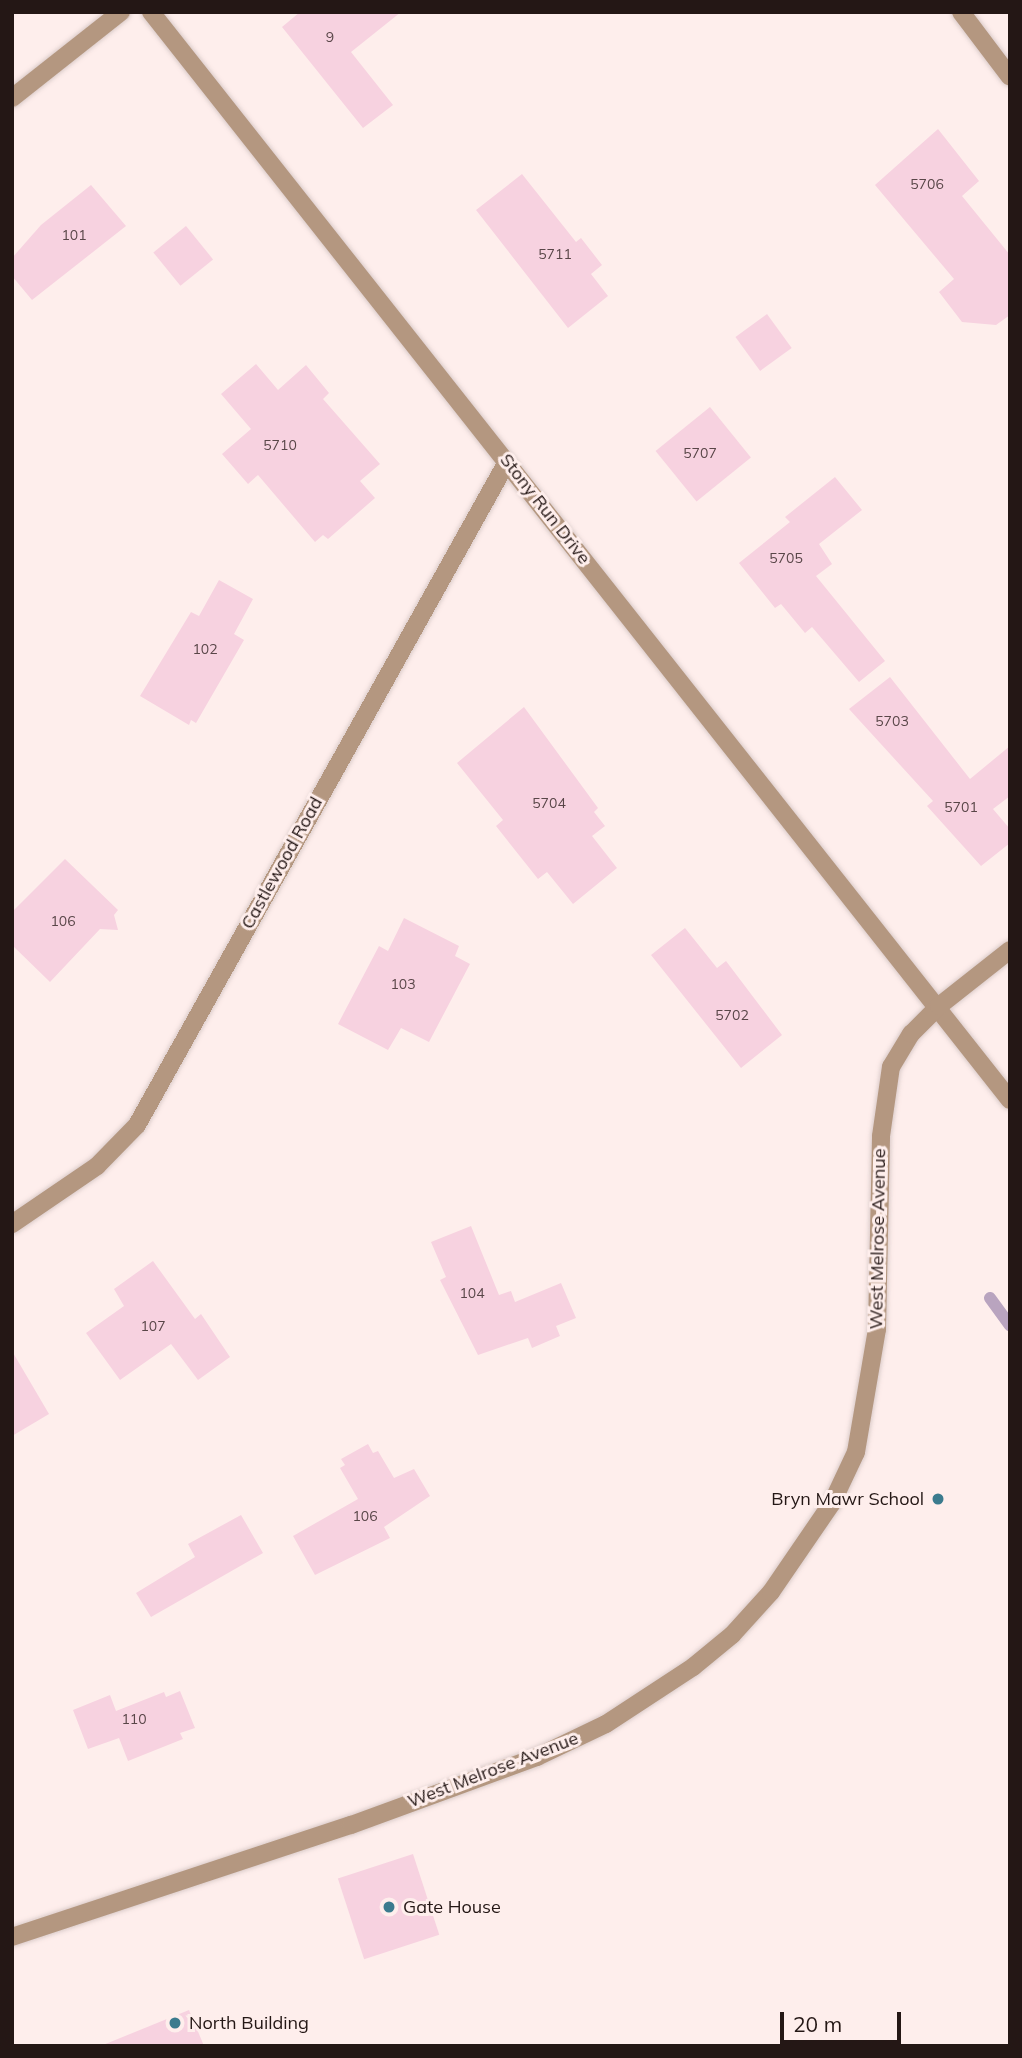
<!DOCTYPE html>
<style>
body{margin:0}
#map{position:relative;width:1022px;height:2058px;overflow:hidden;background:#feeeec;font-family:Mulish,sans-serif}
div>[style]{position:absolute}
.stream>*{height:12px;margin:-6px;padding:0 6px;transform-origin:6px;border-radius:6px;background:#b9a4bf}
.building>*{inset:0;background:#f7d2e0;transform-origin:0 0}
.roads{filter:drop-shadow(0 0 2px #dbccca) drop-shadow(0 0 2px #dbccca)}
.minor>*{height:18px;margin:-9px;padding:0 9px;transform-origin:9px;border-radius:9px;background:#b49780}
.tertiary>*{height:18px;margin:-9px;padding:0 9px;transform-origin:9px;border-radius:9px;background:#b49780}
.dots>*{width:19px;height:19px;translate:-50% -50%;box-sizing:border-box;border:4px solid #feeeec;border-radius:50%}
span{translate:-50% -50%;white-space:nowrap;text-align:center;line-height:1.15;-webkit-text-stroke:6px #feeeec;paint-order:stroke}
.number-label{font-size:14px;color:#594648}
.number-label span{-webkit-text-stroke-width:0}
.street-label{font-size:18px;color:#241715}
.poi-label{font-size:18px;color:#241715}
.right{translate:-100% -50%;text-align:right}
.left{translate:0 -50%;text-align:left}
.frame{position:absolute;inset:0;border:14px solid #241715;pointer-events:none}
.scale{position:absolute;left:780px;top:2012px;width:121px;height:32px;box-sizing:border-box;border:4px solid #241715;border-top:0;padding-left:9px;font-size:21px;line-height:24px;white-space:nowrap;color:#241715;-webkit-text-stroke:5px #feeeec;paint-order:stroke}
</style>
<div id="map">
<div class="stream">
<div style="left:990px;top:1298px;width:34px;rotate:54deg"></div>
</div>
<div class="building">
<div style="clip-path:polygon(300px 12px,401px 12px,351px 52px,393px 105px,363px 128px,282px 27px)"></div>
<div style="clip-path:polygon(938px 129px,979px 181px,962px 196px,1010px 255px,1010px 315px,996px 325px,962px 322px,939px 292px,954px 279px,875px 185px)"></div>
<div style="clip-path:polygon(522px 174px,576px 242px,581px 238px,602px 265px,591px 274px,608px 296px,568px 328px,476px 210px)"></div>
<div style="clip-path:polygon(91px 185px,126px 226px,32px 300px,12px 276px,12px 258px,41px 225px)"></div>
<div style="left:186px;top:226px;width:43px;height:42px;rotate:51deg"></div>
<div style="left:767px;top:314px;width:42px;height:39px;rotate:54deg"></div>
<div style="clip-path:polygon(256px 364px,278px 390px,306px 365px,329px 393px,323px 399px,380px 464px,360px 481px,375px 498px,328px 539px,323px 535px,315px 542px,258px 475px,248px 484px,222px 454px,251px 429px,221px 394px)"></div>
<div style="left:710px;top:407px;width:65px;height:70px;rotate:51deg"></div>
<div style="clip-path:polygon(835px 477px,862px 510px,819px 544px,832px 564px,816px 576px,885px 661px,859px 682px,812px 627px,805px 633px,781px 604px,775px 608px,739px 563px,790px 522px,785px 517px)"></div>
<div style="clip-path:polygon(219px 580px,253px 599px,234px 634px,244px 640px,196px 723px,191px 720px,189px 725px,140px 696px,191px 612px,199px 616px)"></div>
<div style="clip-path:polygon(890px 677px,970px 779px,1010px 746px,1010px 796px,993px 809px,1010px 829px,1010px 843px,981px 866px,927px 806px,933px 801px,849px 709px)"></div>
<div style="clip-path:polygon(524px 707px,598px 808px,594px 812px,605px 826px,592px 836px,617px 868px,573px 904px,547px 872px,538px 879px,496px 826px,503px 820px,457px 763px)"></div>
<div style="clip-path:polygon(65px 859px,118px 910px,114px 915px,118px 930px,100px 929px,50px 982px,12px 945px,12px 912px)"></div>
<div style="clip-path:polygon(404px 918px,459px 946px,455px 956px,470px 964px,429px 1042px,401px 1028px,388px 1050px,338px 1024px,379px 946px,388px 951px)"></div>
<div style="clip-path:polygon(685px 928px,717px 968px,726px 961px,782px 1035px,741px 1068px,651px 955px)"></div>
<div style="clip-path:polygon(471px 1226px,499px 1295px,511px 1291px,515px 1302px,561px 1283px,576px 1318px,556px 1326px,560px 1336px,532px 1348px,528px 1338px,478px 1355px,440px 1280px,446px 1277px,431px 1242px)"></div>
<div style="clip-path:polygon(153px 1261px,195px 1319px,201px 1314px,230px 1357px,198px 1380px,171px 1344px,120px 1380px,86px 1333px,124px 1306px,114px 1289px)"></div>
<div style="clip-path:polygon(12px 1351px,49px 1414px,12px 1436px)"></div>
<div style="clip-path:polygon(368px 1444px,373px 1453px,378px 1451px,394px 1478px,414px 1469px,430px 1496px,384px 1527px,390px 1538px,315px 1575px,293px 1536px,358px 1499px,340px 1468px,345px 1465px,341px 1459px)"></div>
<div style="clip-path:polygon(241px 1515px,263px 1553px,151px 1617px,136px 1593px,195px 1557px,188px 1544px)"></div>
<div style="clip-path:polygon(180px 1691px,195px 1728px,180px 1733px,183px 1739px,128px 1761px,119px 1738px,88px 1749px,73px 1710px,110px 1695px,116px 1711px,164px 1692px,166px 1697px)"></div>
<div style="left:413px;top:1854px;width:85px;height:79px;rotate:72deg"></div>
<div style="clip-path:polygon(189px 2010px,204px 2046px,103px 2046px,103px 2045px)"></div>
</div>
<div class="roads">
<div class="minor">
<div style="left:151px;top:12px;width:1386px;rotate:51.71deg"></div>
<div style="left:961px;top:12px;width:81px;rotate:53deg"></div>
<div style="left:12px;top:98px;width:139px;rotate:-38.3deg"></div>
<div style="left:12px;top:1224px;width:103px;rotate:-34.3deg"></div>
<div style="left:97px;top:1166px;width:57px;rotate:-45.7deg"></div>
<div style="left:137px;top:1125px;width:759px;rotate:-60.84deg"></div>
<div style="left:12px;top:1937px;width:357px;rotate:-18.3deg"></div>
<div style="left:351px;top:1825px;width:198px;rotate:-20.1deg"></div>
<div style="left:537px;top:1757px;width:76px;rotate:-25.6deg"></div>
<div style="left:606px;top:1724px;width:104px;rotate:-33.2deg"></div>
<div style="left:693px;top:1667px;width:50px;rotate:-39.4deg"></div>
<div style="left:732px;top:1635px;width:58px;rotate:-47.8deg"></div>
<div style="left:771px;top:1592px;width:108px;rotate:-55.6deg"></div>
<div style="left:832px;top:1503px;width:56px;rotate:-64.8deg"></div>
<div style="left:856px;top:1452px;width:125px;rotate:-80.3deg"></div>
<div style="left:877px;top:1329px;width:193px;rotate:-88.8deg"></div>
<div style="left:881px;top:1136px;width:70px;rotate:-81.8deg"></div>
<div style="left:891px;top:1067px;width:39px;rotate:-59deg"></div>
<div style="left:911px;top:1034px;width:40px;rotate:-45deg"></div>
</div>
<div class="tertiary">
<div style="left:939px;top:1006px;width:90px;rotate:-38.3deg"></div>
</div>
</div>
<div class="dots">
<div style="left:938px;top:1499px;background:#3b7b8e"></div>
<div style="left:389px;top:1907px;background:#3b7b8e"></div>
<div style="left:175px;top:2023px;background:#3b7b8e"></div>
</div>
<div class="number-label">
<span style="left:330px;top:37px">9</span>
<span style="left:927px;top:184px">5706</span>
<span style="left:74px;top:235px">101</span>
<span style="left:555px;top:254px">5711</span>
<span style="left:280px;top:445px">5710</span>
<span style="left:700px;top:453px">5707</span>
<span style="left:786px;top:558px">5705</span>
<span style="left:205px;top:649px">102</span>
<span style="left:892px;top:721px">5703</span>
<span style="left:549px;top:803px">5704</span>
<span style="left:961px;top:807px">5701</span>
<span style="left:63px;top:921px">106</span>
<span style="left:403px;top:984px">103</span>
<span style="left:732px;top:1015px">5702</span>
<span style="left:472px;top:1293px">104</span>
<span style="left:153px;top:1326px">107</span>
<span style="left:365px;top:1516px">106</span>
<span style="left:134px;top:1719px">110</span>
</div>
<div class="street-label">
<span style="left:545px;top:509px;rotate:52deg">Stony Run Drive</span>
<span style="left:282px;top:863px;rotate:-61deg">Castlewood Road</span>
<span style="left:878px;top:1239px;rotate:-89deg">West Melrose Avenue</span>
<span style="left:493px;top:1770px;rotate:-21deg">West Melrose Avenue</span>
</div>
<div class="poi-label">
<span class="right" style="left:924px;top:1499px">Bryn Mawr School</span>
<span class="left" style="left:403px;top:1907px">Gate House</span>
<span class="left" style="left:189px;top:2023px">North Building</span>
</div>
<div class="frame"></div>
<div class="scale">20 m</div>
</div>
